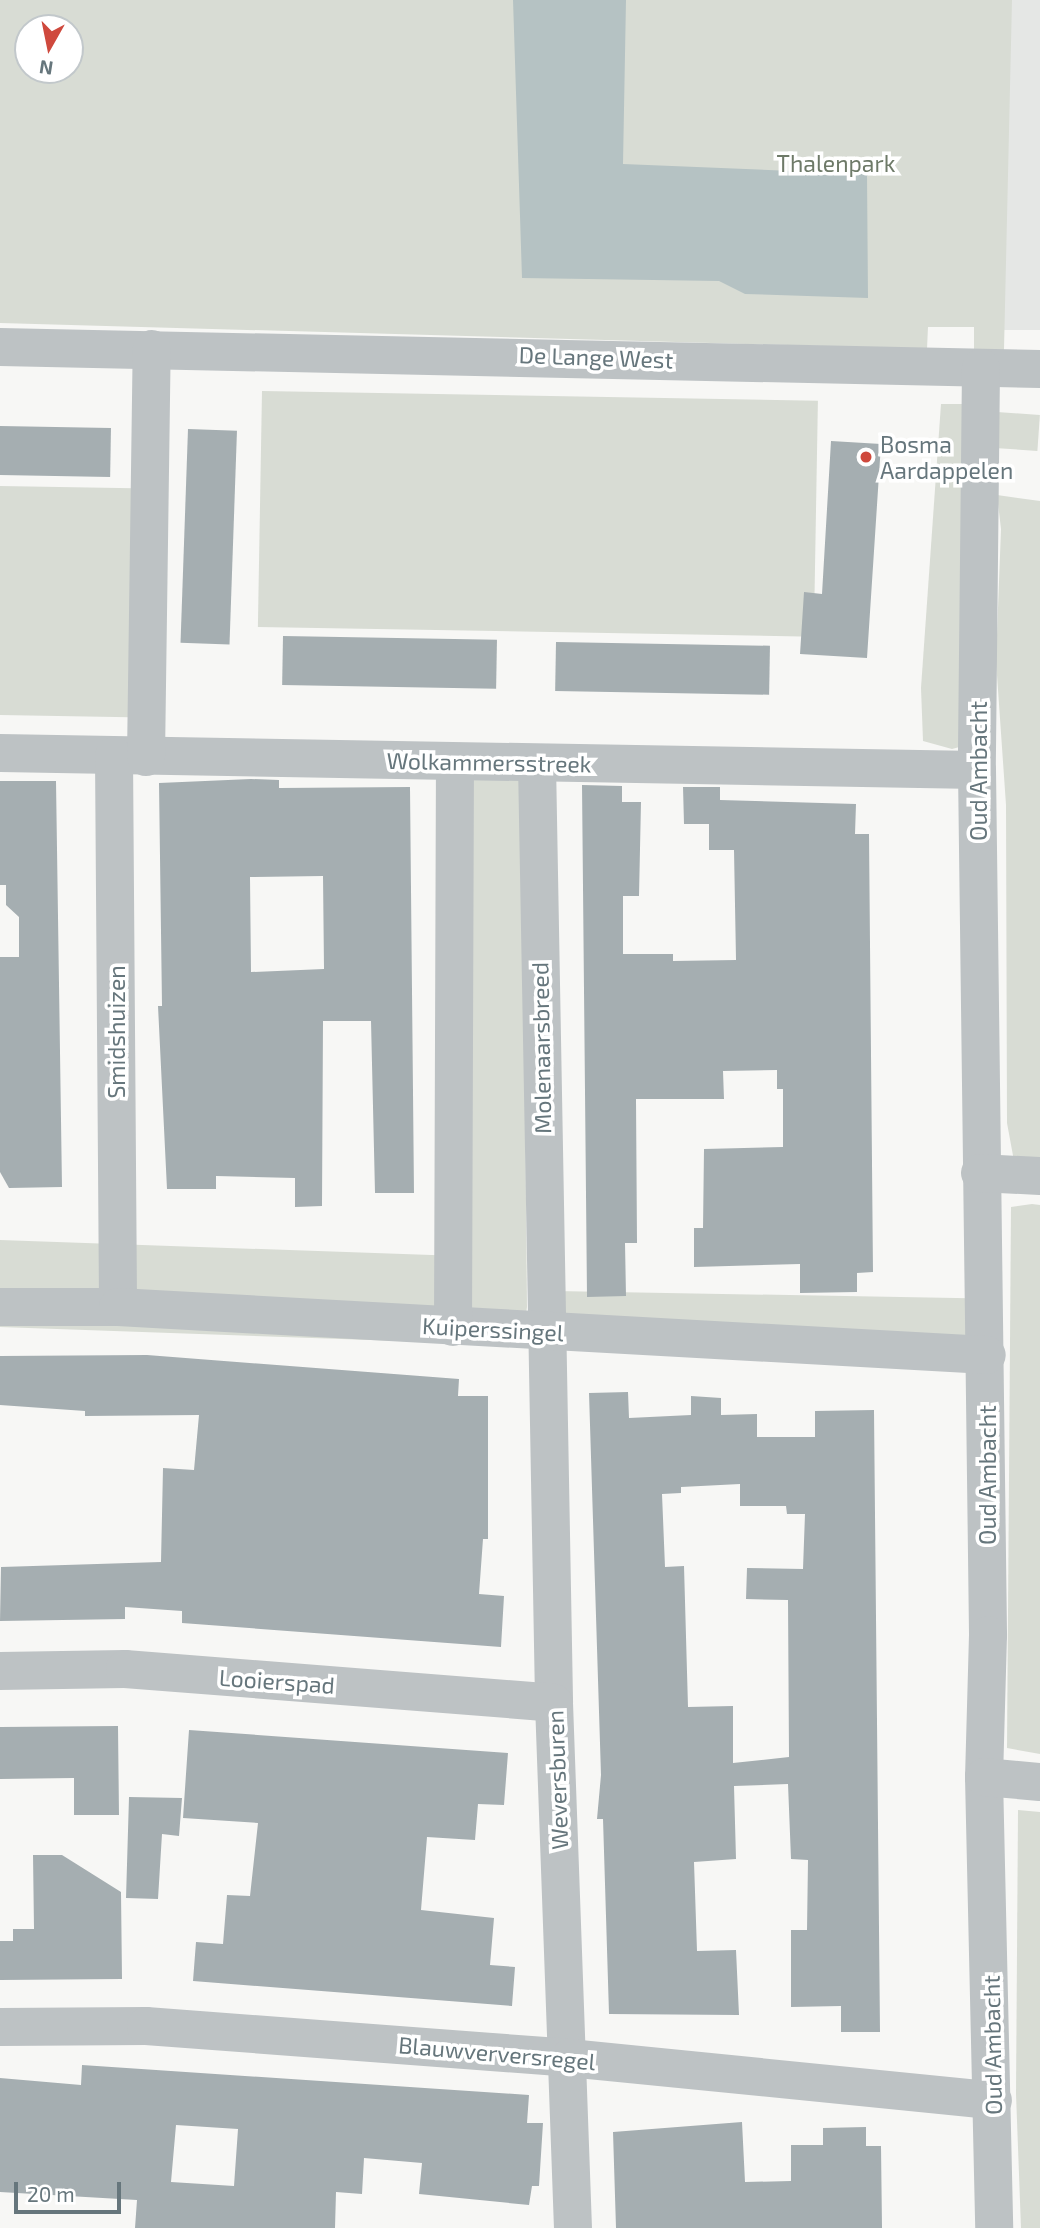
<!DOCTYPE html>
<style>
body{margin:0}
#map{position:relative;width:1040px;height:2228px;overflow:hidden;background:#f7f7f5;font-family:"Exo 2",sans-serif}
div>[style]{position:absolute}
.built>*{inset:0;background:#e5e7e5;transform-origin:0 0}
.green>*{inset:0;background:#d8dcd4;transform-origin:0 0}
.water>*{inset:0;background:#b5c2c3}
.building>*{inset:0;background:#a5aeb1;transform-origin:0 0}
.minor>*{height:38px;margin:-19px;padding:0 19px;transform-origin:19px;border-radius:19px;background:#bdc2c4}
.dots>*{width:19px;height:19px;translate:-50% -50%;box-sizing:border-box;border:4px solid #fff;border-radius:50%}
span{translate:-50% -50%;white-space:nowrap;text-align:center;line-height:1.15;-webkit-text-stroke:7px #fff;paint-order:stroke}
.park-label{font-size:23px;color:#6e7a68}
.street-label{font-size:23px;color:#66767c}
.poi-label{font-size:23px;color:#66767c}
.left{translate:0 -50%;text-align:left}
.north{position:absolute;left:14px;top:14px;width:70px;height:70px;box-sizing:border-box;background:#fff;border:2px solid #c2c8cb;border-radius:50%;rotate:189deg;font-size:19px;font-weight:700;line-height:28px;text-align:center;color:#66767c}
.north::after{content:'';display:block;margin:auto;width:24px;height:32px;background:#cf493d;clip-path:polygon(50% 0,100% 100%,50% 72%,0 100%)}
.scale{position:absolute;left:14px;top:2182px;width:107px;height:32px;box-sizing:border-box;border:4px solid #66767c;border-top:0;padding-left:9px;font-size:21px;line-height:24px;white-space:nowrap;color:#66767c;-webkit-text-stroke:5px #fff;paint-order:stroke}
</style>
<div id="map">
<div class="built">
<div style="left:992px;top:0;width:48px;height:330px"></div>
</div>
<div class="green">
<div style="clip-path:polygon(evenodd,0 0,1012px 0,1004px 350px,974px 349px,974px 327px,928px 327px,927px 349px,0 323px,0 0,28px 28px,70px 28px,70px 70px,28px 70px,28px 28px)"></div>
<div style="left:262px;top:391px;width:556px;height:236px;rotate:1deg"></div>
<div style="clip-path:polygon(941px 404px,962px 404px,963px 746px,952px 749px,923px 741px,921px 688px)"></div>
<div style="left:997px;top:412px;width:43px;height:36px;rotate:4deg"></div>
<div style="left:0;top:486px;width:134px;height:229px;rotate:1deg"></div>
<div style="clip-path:polygon(997px 495px,1040px 501px,1040px 1163px,1014px 1161px,1007px 1123px,1006px 805px,996px 661px,1001px 529px)"></div>
<div style="clip-path:polygon(522px 774px,527px 1307px,525px 1320px,471px 1314px,468px 775px)"></div>
<div style="clip-path:polygon(1032px 1204px,1040px 1205px,1040px 1754px,1007px 1748px,1011px 1207px)"></div>
<div style="left:0;top:1240px;width:439px;height:87px;rotate:2deg"></div>
<div style="left:555px;top:1291px;width:415px;height:57px;rotate:1deg"></div>
<div style="clip-path:polygon(1018px 1810px,1040px 1812px,1040px 2228px,1021px 2228px,1016px 2094px)"></div>
</div>
<div class="water">
<div style="clip-path:polygon(513px 0,626px 0,623px 164px,867px 174px,868px 298px,745px 294px,719px 281px,522px 278px)"></div>
</div>
<div class="building">
<div style="left:0;top:426px;width:111px;height:49px;rotate:1deg"></div>
<div style="left:188px;top:429px;width:49px;height:214px;rotate:2deg"></div>
<div style="clip-path:polygon(831px 441px,881px 444px,867px 658px,800px 654px,804px 592px,822px 594px)"></div>
<div style="left:283px;top:636px;width:214px;height:49px;rotate:1deg"></div>
<div style="left:556px;top:642px;width:214px;height:49px;rotate:1deg"></div>
<div style="clip-path:polygon(evenodd,251px 779px,279px 780px,279px 788px,410px 787px,414px 1193px,375px 1193px,371px 1021px,323px 1021px,322px 1206px,295px 1207px,295px 1178px,216px 1176px,216px 1189px,167px 1189px,158px 1006px,162px 1006px,159px 783px,251px 779px,323px 876px,324px 969px,251px 972px,250px 877px,323px 876px)"></div>
<div style="clip-path:polygon(0 781px,56px 781px,62px 1187px,9px 1188px,0 1172px,0 957px,19px 957px,19px 917px,6px 905px,6px 885px,0 885px)"></div>
<div style="clip-path:polygon(582px 785px,622px 786px,622px 802px,641px 802px,639px 896px,623px 896px,623px 954px,673px 954px,673px 961px,736px 960px,734px 850px,709px 850px,709px 824px,684px 824px,683px 787px,720px 787px,720px 800px,856px 804px,855px 834px,869px 834px,873px 1272px,857px 1273px,857px 1292px,800px 1293px,800px 1264px,694px 1267px,694px 1228px,703px 1228px,704px 1149px,783px 1147px,783px 1089px,777px 1089px,777px 1070px,723px 1071px,724px 1099px,636px 1099px,637px 1243px,625px 1243px,626px 1296px,587px 1297px)"></div>
<div style="clip-path:polygon(147px 1355px,459px 1379px,458px 1396px,488px 1396px,488px 1539px,483px 1539px,479px 1594px,504px 1596px,501px 1647px,182px 1623px,182px 1611px,125px 1607px,125px 1619px,0 1621px,1px 1567px,161px 1562px,163px 1468px,194px 1470px,199px 1415px,85px 1416px,85px 1411px,0 1405px,0 1356px)"></div>
<div style="clip-path:polygon(evenodd,628px 1392px,629px 1418px,691px 1415px,691px 1396px,721px 1398px,721px 1415px,757px 1414px,757px 1437px,815px 1437px,815px 1411px,874px 1410px,880px 2032px,841px 2032px,841px 2006px,791px 2007px,791px 1930px,807px 1930px,808px 1860px,791px 1859px,788px 1784px,734px 1786px,736px 1859px,694px 1862px,697px 1951px,736px 1950px,739px 2015px,609px 2014px,603px 1819px,597px 1819px,601px 1775px,589px 1393px,628px 1392px,740px 1484px,740px 1506px,786px 1506px,787px 1514px,805px 1514px,803px 1569px,747px 1568px,746px 1599px,788px 1600px,789px 1757px,733px 1763px,733px 1706px,688px 1707px,684px 1566px,665px 1567px,662px 1494px,681px 1493px,681px 1487px,740px 1484px)"></div>
<div style="clip-path:polygon(118px 1726px,119px 1815px,74px 1815px,74px 1778px,0 1779px,0 1727px)"></div>
<div style="clip-path:polygon(189px 1730px,508px 1753px,504px 1805px,478px 1804px,475px 1840px,427px 1837px,421px 1910px,494px 1918px,490px 1965px,515px 1967px,512px 2006px,193px 1981px,196px 1942px,223px 1944px,227px 1895px,250px 1896px,258px 1823px,183px 1818px)"></div>
<div style="clip-path:polygon(129px 1797px,182px 1798px,179px 1836px,162px 1834px,158px 1899px,126px 1898px)"></div>
<div style="clip-path:polygon(33px 1855px,62px 1855px,121px 1892px,122px 1979px,0 1980px,0 1941px,13px 1941px,13px 1929px,34px 1929px)"></div>
<div style="clip-path:polygon(evenodd,82px 2065px,529px 2095px,527px 2123px,543px 2123px,539px 2186px,532px 2186px,529px 2205px,419px 2194px,422px 2163px,364px 2158px,362px 2194px,336px 2192px,335px 2228px,135px 2228px,137px 2200px,0 2192px,0 2078px,81px 2085px,82px 2065px,176px 2125px,238px 2129px,234px 2186px,171px 2182px,176px 2125px)"></div>
<div style="clip-path:polygon(742px 2122px,745px 2182px,791px 2181px,791px 2145px,823px 2145px,823px 2128px,866px 2127px,866px 2146px,881px 2146px,882px 2228px,616px 2228px,613px 2132px)"></div>
</div>
<div class="minor">
<div style="left:0;top:347px;width:1040px;rotate:1.21deg"></div>
<div style="left:981px;top:368px;width:402px;rotate:90.6deg"></div>
<div style="left:977px;top:770px;width:865px;rotate:89.27deg"></div>
<div style="left:988px;top:1635px;width:142px;rotate:91.6deg"></div>
<div style="left:984px;top:1777px;width:451px;rotate:88.7deg"></div>
<div style="left:0;top:753px;width:977px;rotate:1deg"></div>
<div style="left:114px;top:756px;width:551px;rotate:89.58deg"></div>
<div style="left:146px;top:757px;width:408px;rotate:-89.2deg"></div>
<div style="left:537px;top:763px;width:940px;rotate:88.96deg"></div>
<div style="left:554px;top:1703px;width:525px;rotate:87.93deg"></div>
<div style="left:980px;top:1173px;width:60px;rotate:2.9deg"></div>
<div style="left:0;top:1307px;width:118px"></div>
<div style="left:118px;top:1307px;width:870px;rotate:3.16deg"></div>
<div style="left:453px;top:1327px;width:565px;rotate:-89.8deg"></div>
<div style="left:0;top:1671px;width:125px;rotate:-0.9deg"></div>
<div style="left:125px;top:1669px;width:430px;rotate:4.5deg"></div>
<div style="left:984px;top:1777px;width:56px;rotate:5.1deg"></div>
<div style="left:0;top:2027px;width:146px;rotate:-0.4deg"></div>
<div style="left:146px;top:2026px;width:424px;rotate:4.3deg"></div>
<div style="left:569px;top:2058px;width:426px;rotate:5.7deg"></div>
</div>
<div class="dots">
<div style="left:866px;top:457px;background:#cf493d"></div>
</div>
<div class="park-label">
<span style="left:836px;top:163px">Thalenpark</span>
</div>
<div class="street-label">
<span style="left:596px;top:357px;rotate:2deg">De Lange West</span>
<span style="left:489px;top:762px;rotate:1deg">Wolkammersstreek</span>
<span style="left:978px;top:771px;rotate:-90deg">Oud Ambacht</span>
<span style="left:116px;top:1032px;rotate:-90deg">Smidshuizen</span>
<span style="left:541px;top:1048px;rotate:-91deg">Molenaarsbreed</span>
<span style="left:493px;top:1329px;rotate:3deg">Kuiperssingel</span>
<span style="left:987px;top:1475px;rotate:-90deg">Oud Ambacht</span>
<span style="left:277px;top:1681px;rotate:4deg">Looierspad</span>
<span style="left:557px;top:1780px;rotate:-92deg">Weversburen</span>
<span style="left:992px;top:2045px;rotate:-91deg">Oud Ambacht</span>
<span style="left:497px;top:2053px;rotate:5deg">Blauwverversregel</span>
</div>
<div class="poi-label">
<span class="left" style="left:880px;top:457px">Bosma<br>Aardappelen</span>
</div>
<div class="north">N</div>
<div class="scale">20 m</div>
</div>
